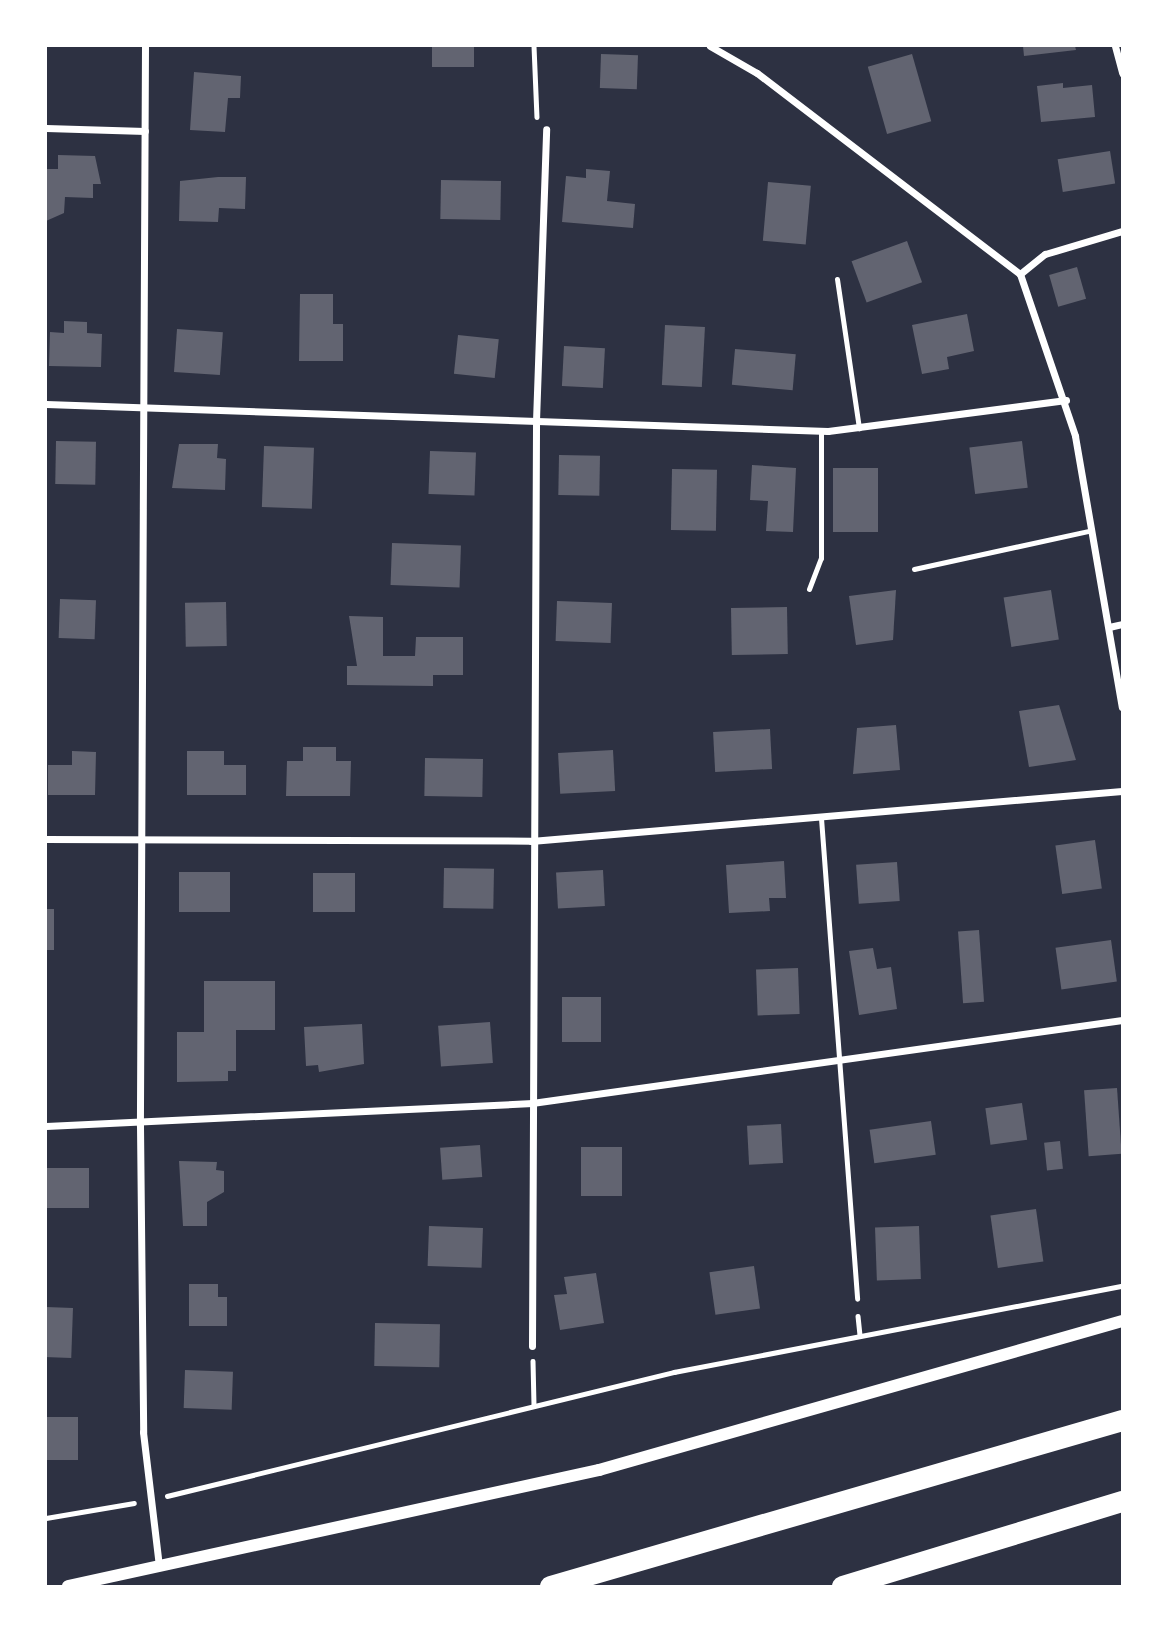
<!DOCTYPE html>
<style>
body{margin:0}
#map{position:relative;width:1168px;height:1632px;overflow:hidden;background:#2d3142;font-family:"Fira Sans Condensed",sans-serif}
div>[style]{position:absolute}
.building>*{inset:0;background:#626471;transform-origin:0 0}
.path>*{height:4.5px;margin:-2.25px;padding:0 2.25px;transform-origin:2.25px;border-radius:2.25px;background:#fff}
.service>*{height:5px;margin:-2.5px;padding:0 2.5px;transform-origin:2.5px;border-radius:2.5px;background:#fff}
.minor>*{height:7px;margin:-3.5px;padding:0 3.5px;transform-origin:3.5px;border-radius:3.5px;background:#fff}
.tertiary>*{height:12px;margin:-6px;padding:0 6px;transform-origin:6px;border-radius:6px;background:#fff}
.motorway>*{height:21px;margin:-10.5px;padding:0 10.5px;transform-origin:10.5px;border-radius:10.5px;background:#fff}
span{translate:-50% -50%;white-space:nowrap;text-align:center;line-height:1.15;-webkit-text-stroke:6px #fff;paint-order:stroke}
.frame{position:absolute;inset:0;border:47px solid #fff;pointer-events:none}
</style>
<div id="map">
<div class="building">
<div style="left:432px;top:46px;width:42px;height:21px"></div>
<div style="clip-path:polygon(1023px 46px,1075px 46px,1076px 50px,1024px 56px)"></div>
<div style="left:601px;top:54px;width:37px;height:34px;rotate:2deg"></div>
<div style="left:912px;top:54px;width:70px;height:46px;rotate:74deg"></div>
<div style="clip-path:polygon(194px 72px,241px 76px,240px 98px,228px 98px,225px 132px,190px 130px)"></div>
<div style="clip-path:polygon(1063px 83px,1063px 88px,1092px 85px,1095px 117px,1041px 122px,1037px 86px)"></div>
<div style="left:1110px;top:151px;width:33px;height:53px;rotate:81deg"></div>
<div style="clip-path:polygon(58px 155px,95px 156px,101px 184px,93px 184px,93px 198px,65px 197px,64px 213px,46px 221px,46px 169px,58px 169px)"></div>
<div style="clip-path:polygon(586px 169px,610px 171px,607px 201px,635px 204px,633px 228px,562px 222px,566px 176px,586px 178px)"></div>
<div style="clip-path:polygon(218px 177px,246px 177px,245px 209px,219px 208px,218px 222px,179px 221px,180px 181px)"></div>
<div style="left:441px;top:180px;width:60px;height:39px;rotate:1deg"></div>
<div style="left:768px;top:182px;width:43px;height:59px;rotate:5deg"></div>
<div style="left:907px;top:241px;width:44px;height:59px;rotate:70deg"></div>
<div style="left:1077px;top:267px;width:33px;height:29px;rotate:74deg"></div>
<div style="clip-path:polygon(300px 294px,333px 294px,333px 324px,343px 324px,343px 361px,299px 361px)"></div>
<div style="clip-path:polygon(967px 314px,974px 351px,947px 357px,949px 369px,922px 374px,912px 325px)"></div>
<div style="clip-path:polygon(64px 321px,87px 322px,87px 333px,102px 334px,101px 367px,49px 366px,50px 332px,64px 333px)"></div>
<div style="left:665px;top:325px;width:40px;height:60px;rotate:3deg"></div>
<div style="left:177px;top:329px;width:46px;height:43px;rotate:4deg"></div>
<div style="left:458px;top:335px;width:41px;height:39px;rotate:6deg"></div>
<div style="left:564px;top:346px;width:41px;height:40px;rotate:3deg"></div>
<div style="left:735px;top:349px;width:61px;height:36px;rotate:5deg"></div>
<div style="left:56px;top:441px;width:40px;height:43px;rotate:1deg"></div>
<div style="left:1022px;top:441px;width:47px;height:53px;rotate:83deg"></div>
<div style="clip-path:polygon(179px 444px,218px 444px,217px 458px,226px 459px,225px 490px,172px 488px)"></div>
<div style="left:264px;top:446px;width:50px;height:61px;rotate:2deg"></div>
<div style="left:430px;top:451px;width:46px;height:43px;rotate:2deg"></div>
<div style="left:559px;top:455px;width:41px;height:40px;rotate:1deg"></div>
<div style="clip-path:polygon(752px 465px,796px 468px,793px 532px,766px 531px,768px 501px,750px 500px)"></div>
<div style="left:833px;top:468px;width:45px;height:64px"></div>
<div style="left:672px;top:469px;width:45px;height:61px;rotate:1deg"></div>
<div style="left:392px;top:543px;width:69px;height:42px;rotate:2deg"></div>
<div style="clip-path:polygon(896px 590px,893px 640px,856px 645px,849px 596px)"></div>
<div style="left:1051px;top:590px;width:50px;height:48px;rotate:81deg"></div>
<div style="left:60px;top:599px;width:36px;height:39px;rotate:2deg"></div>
<div style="left:557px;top:601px;width:55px;height:40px;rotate:2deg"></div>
<div style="left:226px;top:602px;width:44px;height:41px;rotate:89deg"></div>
<div style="left:787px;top:607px;width:47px;height:56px;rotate:89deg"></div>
<div style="clip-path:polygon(349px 616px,383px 617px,383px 656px,415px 656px,416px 637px,463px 637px,463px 675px,433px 675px,433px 686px,347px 685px,347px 666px,357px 666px)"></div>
<div style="clip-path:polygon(1059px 705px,1076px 760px,1029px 767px,1019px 711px)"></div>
<div style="clip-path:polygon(896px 725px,900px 770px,853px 774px,857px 728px)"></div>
<div style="left:770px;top:729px;width:40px;height:57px;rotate:87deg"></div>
<div style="clip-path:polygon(303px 747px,336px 747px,336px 761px,351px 761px,350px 796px,286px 796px,287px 761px,303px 761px)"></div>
<div style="left:613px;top:750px;width:41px;height:55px;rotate:87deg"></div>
<div style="clip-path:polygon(72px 751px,96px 752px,95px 795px,48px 795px,48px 765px,72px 765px)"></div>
<div style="clip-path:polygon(187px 751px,224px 751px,224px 765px,246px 765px,246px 795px,187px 795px)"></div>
<div style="left:425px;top:758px;width:58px;height:38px;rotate:1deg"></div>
<div style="left:1095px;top:840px;width:49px;height:40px;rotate:82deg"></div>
<div style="clip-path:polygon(784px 861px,786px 898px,769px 898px,770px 911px,729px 913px,726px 865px)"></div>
<div style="left:897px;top:862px;width:39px;height:41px;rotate:86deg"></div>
<div style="left:444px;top:868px;width:50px;height:40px;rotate:1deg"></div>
<div style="left:603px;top:870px;width:36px;height:47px;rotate:87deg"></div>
<div style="left:179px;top:872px;width:51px;height:40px"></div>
<div style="left:313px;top:873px;width:42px;height:39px"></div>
<div style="left:46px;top:909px;width:8px;height:41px"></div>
<div style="left:979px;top:930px;width:72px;height:21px;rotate:86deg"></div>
<div style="left:1111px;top:940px;width:42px;height:56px;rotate:82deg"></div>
<div style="clip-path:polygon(873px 948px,877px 969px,891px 967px,897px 1009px,859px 1015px,849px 951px)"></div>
<div style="left:798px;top:968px;width:46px;height:42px;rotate:88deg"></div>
<div style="clip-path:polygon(204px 981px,275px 981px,275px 1030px,236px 1030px,236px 1071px,228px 1071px,228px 1081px,177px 1082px,177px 1032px,204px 1032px)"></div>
<div style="left:562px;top:997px;width:39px;height:45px"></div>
<div style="left:490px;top:1022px;width:41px;height:52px;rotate:86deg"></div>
<div style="clip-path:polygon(362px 1024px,364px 1064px,319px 1072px,318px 1065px,306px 1066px,304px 1027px)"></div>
<div style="left:1117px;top:1088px;width:66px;height:33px;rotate:86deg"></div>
<div style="left:1022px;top:1103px;width:37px;height:37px;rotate:82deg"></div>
<div style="left:931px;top:1121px;width:34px;height:62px;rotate:82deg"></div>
<div style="left:781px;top:1124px;width:39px;height:34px;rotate:87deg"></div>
<div style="left:1060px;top:1141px;width:28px;height:16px;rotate:84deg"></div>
<div style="left:480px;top:1145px;width:32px;height:40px;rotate:86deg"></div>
<div style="left:581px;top:1147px;width:41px;height:49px"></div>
<div style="clip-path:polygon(179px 1161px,217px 1162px,216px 1170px,224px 1171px,224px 1192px,207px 1202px,207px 1226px,183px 1226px)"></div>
<div style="left:89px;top:1168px;width:40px;height:43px;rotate:90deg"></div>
<div style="left:1036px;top:1209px;width:53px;height:46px;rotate:82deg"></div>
<div style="left:429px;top:1226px;width:54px;height:40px;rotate:2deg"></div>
<div style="left:919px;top:1226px;width:53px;height:44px;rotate:88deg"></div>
<div style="left:754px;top:1266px;width:43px;height:45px;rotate:82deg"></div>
<div style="clip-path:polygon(596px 1273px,604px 1323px,560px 1330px,554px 1295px,567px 1294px,564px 1277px)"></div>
<div style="clip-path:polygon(189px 1284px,218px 1284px,218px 1297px,227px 1297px,227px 1326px,189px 1326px)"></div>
<div style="left:46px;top:1307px;width:27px;height:50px;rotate:2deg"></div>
<div style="left:375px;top:1323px;width:65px;height:43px;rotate:1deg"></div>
<div style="left:185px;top:1370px;width:48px;height:38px;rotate:2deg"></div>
<div style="left:46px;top:1417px;width:32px;height:43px"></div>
</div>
<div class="path">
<div style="left:534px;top:46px;width:71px;rotate:87.6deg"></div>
<div style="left:858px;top:1316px;width:20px;rotate:84deg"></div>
<div style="left:533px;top:1361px;width:45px;rotate:88.7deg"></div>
<div style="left:167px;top:1496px;width:522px;rotate:-13.74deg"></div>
<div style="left:674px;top:1372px;width:456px;rotate:-10.9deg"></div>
<div style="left:46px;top:1518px;width:89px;rotate:-9.7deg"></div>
</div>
<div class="service">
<div style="left:837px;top:279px;width:151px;rotate:81.6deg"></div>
<div style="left:914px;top:569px;width:179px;rotate:-12.3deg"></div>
<div style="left:809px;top:589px;width:33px;rotate:-69deg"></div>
<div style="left:821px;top:558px;width:127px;rotate:-90deg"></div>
<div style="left:821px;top:818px;width:482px;rotate:85.7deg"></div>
</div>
<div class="minor">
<div style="left:145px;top:46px;width:1080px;rotate:90.27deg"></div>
<div style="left:140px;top:1126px;width:306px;rotate:89.4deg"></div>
<div style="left:143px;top:1432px;width:136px;rotate:83.2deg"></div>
<div style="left:710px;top:46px;width:54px;rotate:29.9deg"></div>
<div style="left:757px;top:73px;width:331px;rotate:37.4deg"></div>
<div style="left:1115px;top:46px;width:28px;rotate:75deg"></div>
<div style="left:46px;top:128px;width:99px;rotate:1.7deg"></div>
<div style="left:1020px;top:274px;width:171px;rotate:71.2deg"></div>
<div style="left:1075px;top:436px;width:275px;rotate:80.2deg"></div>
<div style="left:1020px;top:274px;width:32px;rotate:-39deg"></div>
<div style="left:1045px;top:254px;width:80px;rotate:-16.6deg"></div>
<div style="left:46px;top:404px;width:782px;rotate:1.98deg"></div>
<div style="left:828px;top:431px;width:240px;rotate:-7.4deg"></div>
<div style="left:1109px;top:627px;width:13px;rotate:-13deg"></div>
<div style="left:46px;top:839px;width:485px;rotate:0.2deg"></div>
<div style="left:531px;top:841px;width:593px;rotate:-4.84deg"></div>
<div style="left:46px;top:1126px;width:487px;rotate:-2.7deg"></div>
<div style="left:532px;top:1103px;width:596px;rotate:-8.01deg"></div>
<div style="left:532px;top:1346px;width:925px;rotate:-89.75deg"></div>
<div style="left:536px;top:421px;width:292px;rotate:-88deg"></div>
</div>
<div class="tertiary">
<div style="left:68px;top:1586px;width:544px;rotate:-12.32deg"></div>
<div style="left:599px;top:1470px;width:544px;rotate:-15.9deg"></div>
</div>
<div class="motorway">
<div style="left:550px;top:1586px;width:596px;rotate:-16.18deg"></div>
<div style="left:842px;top:1586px;width:293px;rotate:-16.9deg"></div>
</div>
<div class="frame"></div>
</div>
